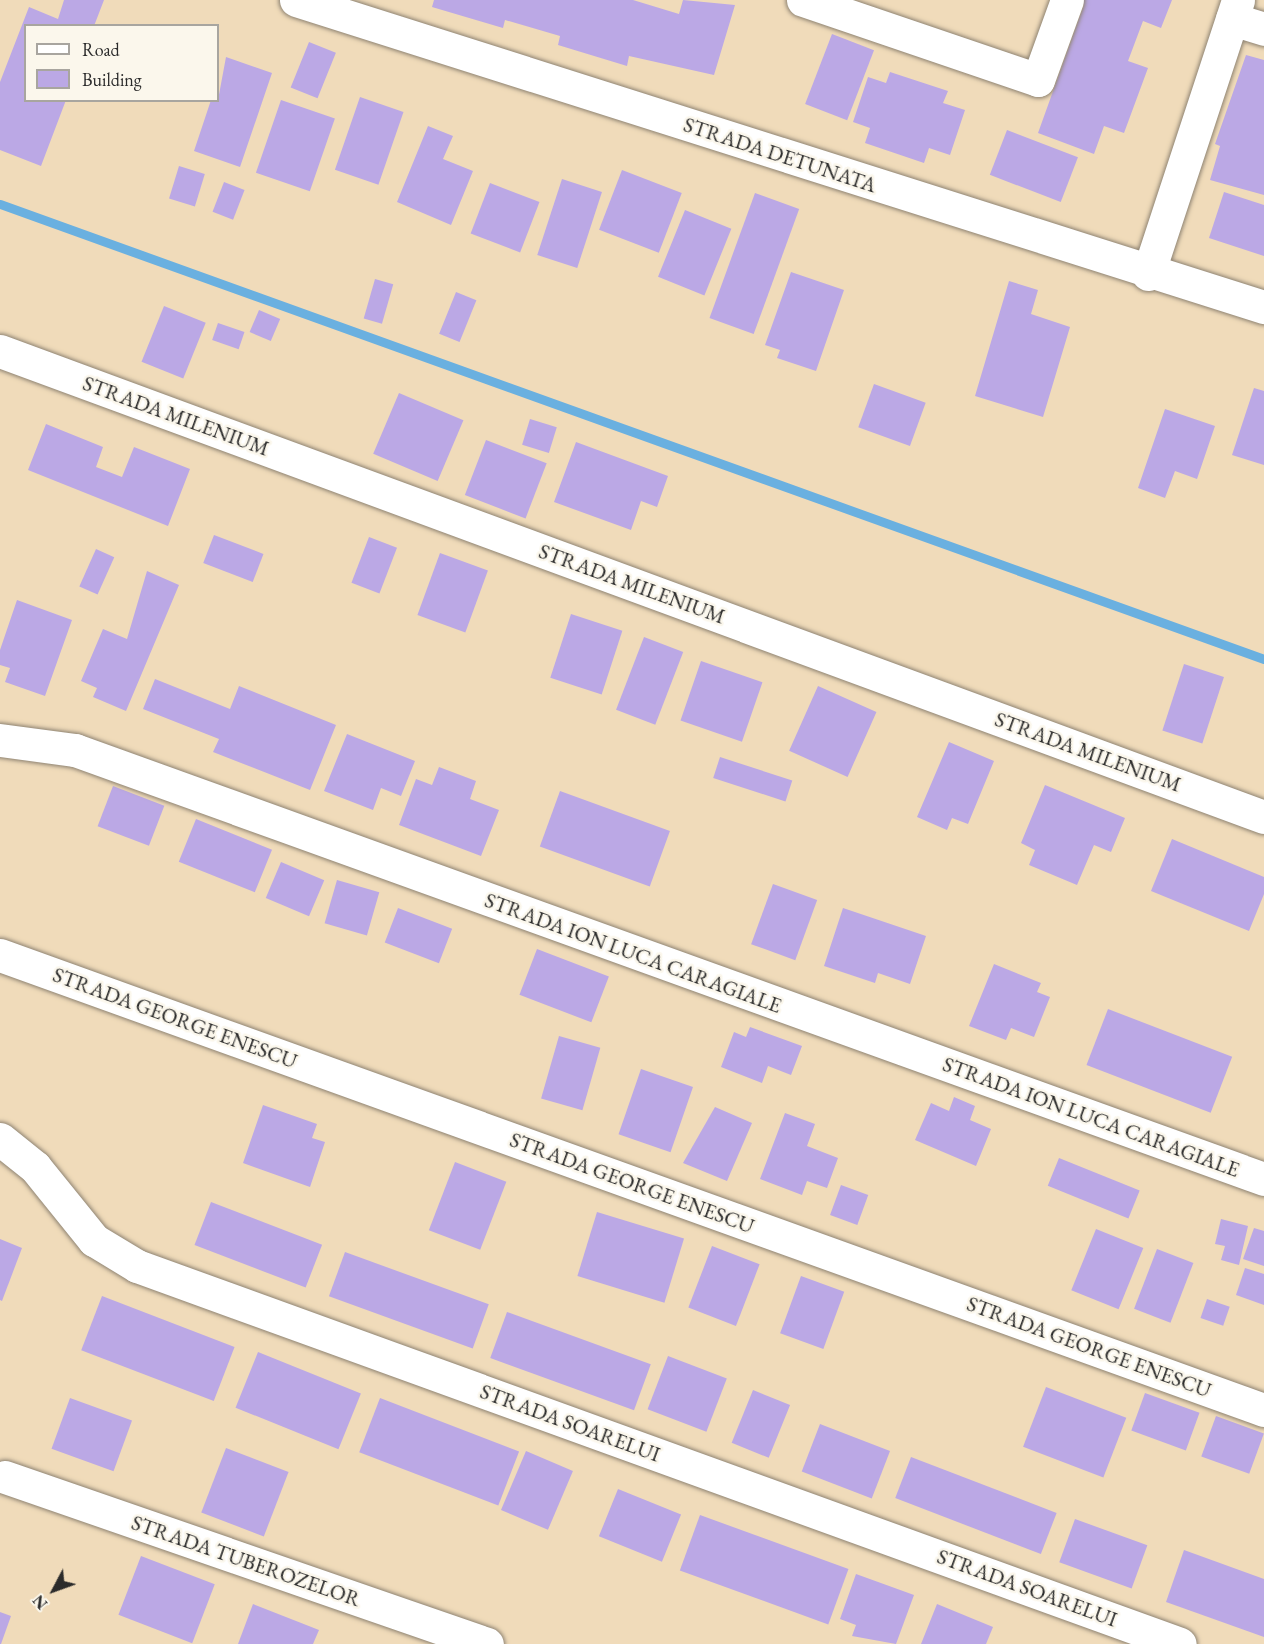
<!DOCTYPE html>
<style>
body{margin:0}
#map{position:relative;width:1264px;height:1644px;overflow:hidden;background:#f0dbba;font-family:"EB Garamond",serif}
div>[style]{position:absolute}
.stream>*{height:9px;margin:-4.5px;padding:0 4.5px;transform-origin:4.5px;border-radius:4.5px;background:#6ab0e0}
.building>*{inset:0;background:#bba8e5;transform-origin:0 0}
.roads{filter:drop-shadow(0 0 2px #8e8372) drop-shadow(0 0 2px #8e8372)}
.minor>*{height:33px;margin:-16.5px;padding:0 16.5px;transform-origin:16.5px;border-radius:16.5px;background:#fff}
span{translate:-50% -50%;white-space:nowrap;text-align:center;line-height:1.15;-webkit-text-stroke:5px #fbf7ec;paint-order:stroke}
.street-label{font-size:21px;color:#2b2b2b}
.legend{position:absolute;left:24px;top:24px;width:195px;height:78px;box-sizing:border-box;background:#fbf7ec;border:2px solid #a8a59f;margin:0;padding:8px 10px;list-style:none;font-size:18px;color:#2b2b2b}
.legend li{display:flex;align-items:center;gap:12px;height:30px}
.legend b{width:30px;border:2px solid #a8a59f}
.north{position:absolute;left:24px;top:1560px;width:60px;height:60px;-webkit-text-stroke:4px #fbf7ec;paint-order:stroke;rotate:229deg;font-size:16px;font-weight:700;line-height:24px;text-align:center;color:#2b2b2b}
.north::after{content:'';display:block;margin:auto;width:21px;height:27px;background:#2b2b2b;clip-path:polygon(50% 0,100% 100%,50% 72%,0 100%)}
</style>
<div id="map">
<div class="stream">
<div style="left:0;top:204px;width:1343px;rotate:19.8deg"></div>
</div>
<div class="building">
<div style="clip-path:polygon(64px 0,104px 0,94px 26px,26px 26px,26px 100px,66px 100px,41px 166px,0 150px,0 82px,29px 7px,58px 19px)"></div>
<div style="clip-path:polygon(434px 0,633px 0,679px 14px,683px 0,735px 5px,714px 75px,629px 56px,627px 66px,558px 45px,560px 36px,505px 20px,503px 28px,432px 7px)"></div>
<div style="clip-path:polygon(1076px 0,1172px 0,1161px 28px,1143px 21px,1128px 61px,1148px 68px,1124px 133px,1104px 126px,1094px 154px,1038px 133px,1084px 5px)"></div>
<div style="left:832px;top:34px;width:45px;height:75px;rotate:21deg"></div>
<div style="left:309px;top:42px;width:29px;height:49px;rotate:22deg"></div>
<div style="clip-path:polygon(1246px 55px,1264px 60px,1264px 195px,1210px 180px,1220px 146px,1215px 144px)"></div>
<div style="clip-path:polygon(226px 57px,272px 73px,240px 167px,194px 151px,211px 100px,218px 100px)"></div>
<div style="clip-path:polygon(890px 72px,948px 91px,943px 103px,965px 110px,950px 155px,929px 148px,924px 163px,865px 143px,870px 128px,853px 122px,868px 77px,886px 83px)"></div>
<div style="left:360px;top:97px;width:46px;height:77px;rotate:19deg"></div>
<div style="left:281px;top:100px;width:57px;height:77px;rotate:19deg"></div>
<div style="clip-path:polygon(428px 126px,453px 136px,443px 159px,473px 171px,451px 225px,397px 202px)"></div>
<div style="left:1007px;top:130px;width:76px;height:48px;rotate:21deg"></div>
<div style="left:179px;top:166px;width:27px;height:34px;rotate:17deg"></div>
<div style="left:622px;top:170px;width:64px;height:64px;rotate:21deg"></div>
<div style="left:562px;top:179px;width:42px;height:80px;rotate:18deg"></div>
<div style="left:224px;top:182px;width:22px;height:32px;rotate:21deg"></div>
<div style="left:490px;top:183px;width:53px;height:54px;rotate:21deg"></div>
<div style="clip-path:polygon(1224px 192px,1264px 205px,1264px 256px,1209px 238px)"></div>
<div style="left:755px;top:193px;width:47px;height:133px;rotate:20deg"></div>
<div style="left:685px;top:210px;width:50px;height:72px;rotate:22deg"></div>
<div style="clip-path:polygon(791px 272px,844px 290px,816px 371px,777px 358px,780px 350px,765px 345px)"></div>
<div style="left:375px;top:279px;width:19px;height:41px;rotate:16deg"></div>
<div style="clip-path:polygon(1009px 281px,1038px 290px,1031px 314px,1070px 327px,1043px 417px,975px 396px)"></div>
<div style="left:456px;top:292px;width:22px;height:45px;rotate:22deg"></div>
<div style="left:164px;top:306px;width:45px;height:60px;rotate:22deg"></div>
<div style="left:259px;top:310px;width:23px;height:24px;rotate:23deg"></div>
<div style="left:218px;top:323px;width:28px;height:18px;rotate:19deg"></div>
<div style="left:874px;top:384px;width:55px;height:46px;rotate:20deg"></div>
<div style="clip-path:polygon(1254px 388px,1264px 391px,1264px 465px,1232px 455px)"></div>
<div style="left:399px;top:393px;width:70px;height:66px;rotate:23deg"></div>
<div style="clip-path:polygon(1165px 409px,1215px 426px,1197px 479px,1175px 471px,1165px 498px,1138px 488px)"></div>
<div style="left:530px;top:419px;width:28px;height:27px;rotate:17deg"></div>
<div style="clip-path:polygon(46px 424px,103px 447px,96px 467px,122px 477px,134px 447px,190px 469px,168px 526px,28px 470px)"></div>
<div style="left:486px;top:440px;width:65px;height:59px;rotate:21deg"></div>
<div style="clip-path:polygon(576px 442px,668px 476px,657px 507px,641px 501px,631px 530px,554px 502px)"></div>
<div style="left:214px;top:535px;width:53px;height:30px;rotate:21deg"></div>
<div style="left:369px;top:537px;width:30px;height:49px;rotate:21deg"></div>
<div style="left:96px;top:549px;width:20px;height:41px;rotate:24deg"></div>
<div style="left:440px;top:553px;width:51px;height:66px;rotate:20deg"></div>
<div style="clip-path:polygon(147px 571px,179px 585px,126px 711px,93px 697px,97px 688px,81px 681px,103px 629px,127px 639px)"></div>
<div style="clip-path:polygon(17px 600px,72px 620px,45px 696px,5px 682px,10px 668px,0 665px,0 650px)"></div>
<div style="left:571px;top:614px;width:54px;height:67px;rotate:18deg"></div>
<div style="left:644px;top:637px;width:42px;height:78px;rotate:21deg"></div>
<div style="left:701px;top:661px;width:65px;height:63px;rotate:19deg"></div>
<div style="left:1184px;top:664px;width:42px;height:70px;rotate:18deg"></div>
<div style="clip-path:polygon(155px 679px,230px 709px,239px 686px,336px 725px,310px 790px,213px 752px,219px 739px,143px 709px)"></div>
<div style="left:818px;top:686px;width:64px;height:71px;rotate:24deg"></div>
<div style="clip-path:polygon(347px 734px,415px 761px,401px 796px,381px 788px,373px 810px,324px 791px)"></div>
<div style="clip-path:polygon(949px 742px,994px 761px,968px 824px,952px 818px,947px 830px,917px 817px)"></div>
<div style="left:720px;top:757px;width:76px;height:22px;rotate:18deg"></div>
<div style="clip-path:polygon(439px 767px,476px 781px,470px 799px,499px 810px,481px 856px,399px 825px,416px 779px,432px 785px)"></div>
<div style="clip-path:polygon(1045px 785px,1125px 818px,1111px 852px,1094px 845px,1077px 885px,1029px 865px,1035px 850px,1021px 843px)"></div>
<div style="left:113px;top:786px;width:55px;height:43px;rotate:21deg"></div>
<div style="left:560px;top:791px;width:117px;height:59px;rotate:20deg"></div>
<div style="left:196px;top:819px;width:82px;height:46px;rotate:22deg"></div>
<div style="clip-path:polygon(1172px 839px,1264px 877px,1264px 894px,1249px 931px,1151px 891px)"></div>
<div style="left:281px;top:862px;width:47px;height:39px;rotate:23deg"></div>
<div style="left:337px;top:880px;width:44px;height:45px;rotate:16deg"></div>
<div style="left:773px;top:884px;width:47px;height:64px;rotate:20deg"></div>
<div style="left:398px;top:908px;width:58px;height:37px;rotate:21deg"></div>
<div style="clip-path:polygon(843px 908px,926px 936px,910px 984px,878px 973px,875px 983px,824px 966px)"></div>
<div style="left:537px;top:949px;width:77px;height:49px;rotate:21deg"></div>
<div style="clip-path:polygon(994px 964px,1041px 983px,1037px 992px,1050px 997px,1034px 1037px,1011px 1028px,1006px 1040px,969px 1026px)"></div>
<div style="left:1108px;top:1009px;width:133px;height:60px;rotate:21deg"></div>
<div style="clip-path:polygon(750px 1027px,802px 1046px,791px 1075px,768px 1066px,762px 1083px,721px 1067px,734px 1032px,746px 1037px)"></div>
<div style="left:559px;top:1036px;width:43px;height:65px;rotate:16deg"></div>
<div style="left:641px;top:1069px;width:55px;height:69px;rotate:19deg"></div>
<div style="clip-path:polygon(954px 1097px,975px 1106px,970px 1120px,991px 1129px,976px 1166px,915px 1140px,931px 1103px,949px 1111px)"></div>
<div style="clip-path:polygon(263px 1105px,317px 1124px,312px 1138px,325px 1142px,310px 1187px,243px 1163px)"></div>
<div style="clip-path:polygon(715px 1107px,752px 1123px,727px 1181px,683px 1163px)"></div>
<div style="clip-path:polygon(785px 1113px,815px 1124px,807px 1146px,838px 1158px,827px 1188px,807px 1181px,802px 1195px,760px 1179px)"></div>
<div style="left:1059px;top:1158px;width:87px;height:30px;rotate:22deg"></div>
<div style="left:455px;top:1162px;width:55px;height:73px;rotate:21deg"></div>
<div style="left:841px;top:1185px;width:29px;height:32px;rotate:20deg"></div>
<div style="left:211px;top:1202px;width:119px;height:46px;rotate:21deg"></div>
<div style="left:597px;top:1212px;width:91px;height:67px;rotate:17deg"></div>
<div style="clip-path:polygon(1221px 1219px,1248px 1226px,1239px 1265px,1221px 1260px,1225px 1246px,1215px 1244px)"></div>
<div style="clip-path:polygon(1254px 1228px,1264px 1231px,1264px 1266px,1243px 1259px)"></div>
<div style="left:1096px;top:1229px;width:51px;height:66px;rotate:22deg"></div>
<div style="clip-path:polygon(0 1239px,22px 1248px,2px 1301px,0 1300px)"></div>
<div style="left:712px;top:1246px;width:51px;height:66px;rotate:21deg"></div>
<div style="left:1157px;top:1249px;width:39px;height:64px;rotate:21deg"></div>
<div style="left:345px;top:1252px;width:153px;height:47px;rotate:20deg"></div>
<div style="clip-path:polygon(1245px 1268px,1264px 1274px,1264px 1305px,1236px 1295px)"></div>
<div style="left:801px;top:1276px;width:46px;height:61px;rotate:20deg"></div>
<div style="left:102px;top:1296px;width:142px;height:58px;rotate:21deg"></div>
<div style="left:1207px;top:1299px;width:24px;height:20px;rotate:19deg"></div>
<div style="left:507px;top:1312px;width:153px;height:49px;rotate:20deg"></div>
<div style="left:258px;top:1352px;width:111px;height:60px;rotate:22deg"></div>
<div style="left:668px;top:1356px;width:63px;height:57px;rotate:21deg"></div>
<div style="left:1046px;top:1387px;width:86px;height:64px;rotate:21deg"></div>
<div style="left:753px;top:1390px;width:40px;height:57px;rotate:22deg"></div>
<div style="left:1145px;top:1393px;width:58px;height:40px;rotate:20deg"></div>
<div style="left:70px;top:1398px;width:66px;height:54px;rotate:20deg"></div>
<div style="left:380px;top:1398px;width:149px;height:58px;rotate:21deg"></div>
<div style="left:1216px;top:1416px;width:51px;height:43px;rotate:20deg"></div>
<div style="left:820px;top:1424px;width:75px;height:51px;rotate:21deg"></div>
<div style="left:226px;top:1448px;width:67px;height:69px;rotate:21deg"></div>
<div style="left:526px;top:1451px;width:51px;height:64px;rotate:23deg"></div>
<div style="left:911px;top:1457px;width:156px;height:44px;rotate:21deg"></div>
<div style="left:618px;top:1489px;width:68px;height:51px;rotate:22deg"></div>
<div style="left:700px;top:1515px;width:158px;height:59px;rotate:20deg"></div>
<div style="left:1075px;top:1519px;width:77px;height:46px;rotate:20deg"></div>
<div style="clip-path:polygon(1184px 1550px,1264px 1579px,1264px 1637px,1166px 1602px)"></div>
<div style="left:141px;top:1556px;width:79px;height:63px;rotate:21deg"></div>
<div style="clip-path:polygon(856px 1574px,914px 1595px,896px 1644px,852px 1636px,856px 1625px,840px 1619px)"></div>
<div style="clip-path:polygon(253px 1604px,319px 1630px,313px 1644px,238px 1644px)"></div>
<div style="clip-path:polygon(937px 1604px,993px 1627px,986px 1644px,921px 1644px)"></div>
<div style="clip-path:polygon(0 1612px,11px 1616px,1px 1644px,0 1644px)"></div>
</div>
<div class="roads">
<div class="minor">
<div style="left:296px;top:0;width:1016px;rotate:17.6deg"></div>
<div style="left:803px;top:0;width:248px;rotate:18.8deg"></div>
<div style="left:1038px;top:80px;width:85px;rotate:-70.1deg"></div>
<div style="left:1232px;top:19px;width:34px;rotate:17deg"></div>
<div style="left:1148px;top:274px;width:288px;rotate:-71.8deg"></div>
<div style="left:0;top:351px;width:1347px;rotate:20.24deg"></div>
<div style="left:0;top:740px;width:76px;rotate:7.6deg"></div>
<div style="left:75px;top:750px;width:1264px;rotate:19.84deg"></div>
<div style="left:0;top:955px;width:1343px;rotate:19.8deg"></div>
<div style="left:0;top:1139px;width:45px;rotate:38.7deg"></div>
<div style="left:35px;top:1167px;width:94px;rotate:51.1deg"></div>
<div style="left:94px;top:1240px;width:50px;rotate:31.2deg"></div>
<div style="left:137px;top:1266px;width:1109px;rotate:19.92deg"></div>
<div style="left:5px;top:1477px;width:510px;rotate:19.11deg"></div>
</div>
</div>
<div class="street-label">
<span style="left:780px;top:155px;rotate:18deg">STRADA DETUNATA</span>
<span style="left:176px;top:416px;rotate:20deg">STRADA MILENIUM</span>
<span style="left:632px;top:584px;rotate:20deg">STRADA MILENIUM</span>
<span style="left:1088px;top:752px;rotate:20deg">STRADA MILENIUM</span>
<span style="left:633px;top:953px;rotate:20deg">STRADA ION LUCA CARAGIALE</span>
<span style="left:175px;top:1018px;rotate:20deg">STRADA GEORGE ENESCU</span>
<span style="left:1091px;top:1117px;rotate:20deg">STRADA ION LUCA CARAGIALE</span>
<span style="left:632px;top:1183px;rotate:20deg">STRADA GEORGE ENESCU</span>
<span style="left:1089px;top:1347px;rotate:20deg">STRADA GEORGE ENESCU</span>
<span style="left:570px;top:1423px;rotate:20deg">STRADA SOARELUI</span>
<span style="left:246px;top:1561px;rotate:19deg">STRADA TUBEROZELOR</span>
<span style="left:1027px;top:1588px;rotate:20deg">STRADA SOARELUI</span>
</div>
<ul class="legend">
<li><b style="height:8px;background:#fff"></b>Road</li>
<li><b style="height:16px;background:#bba8e5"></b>Building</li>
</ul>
<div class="north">N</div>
</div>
